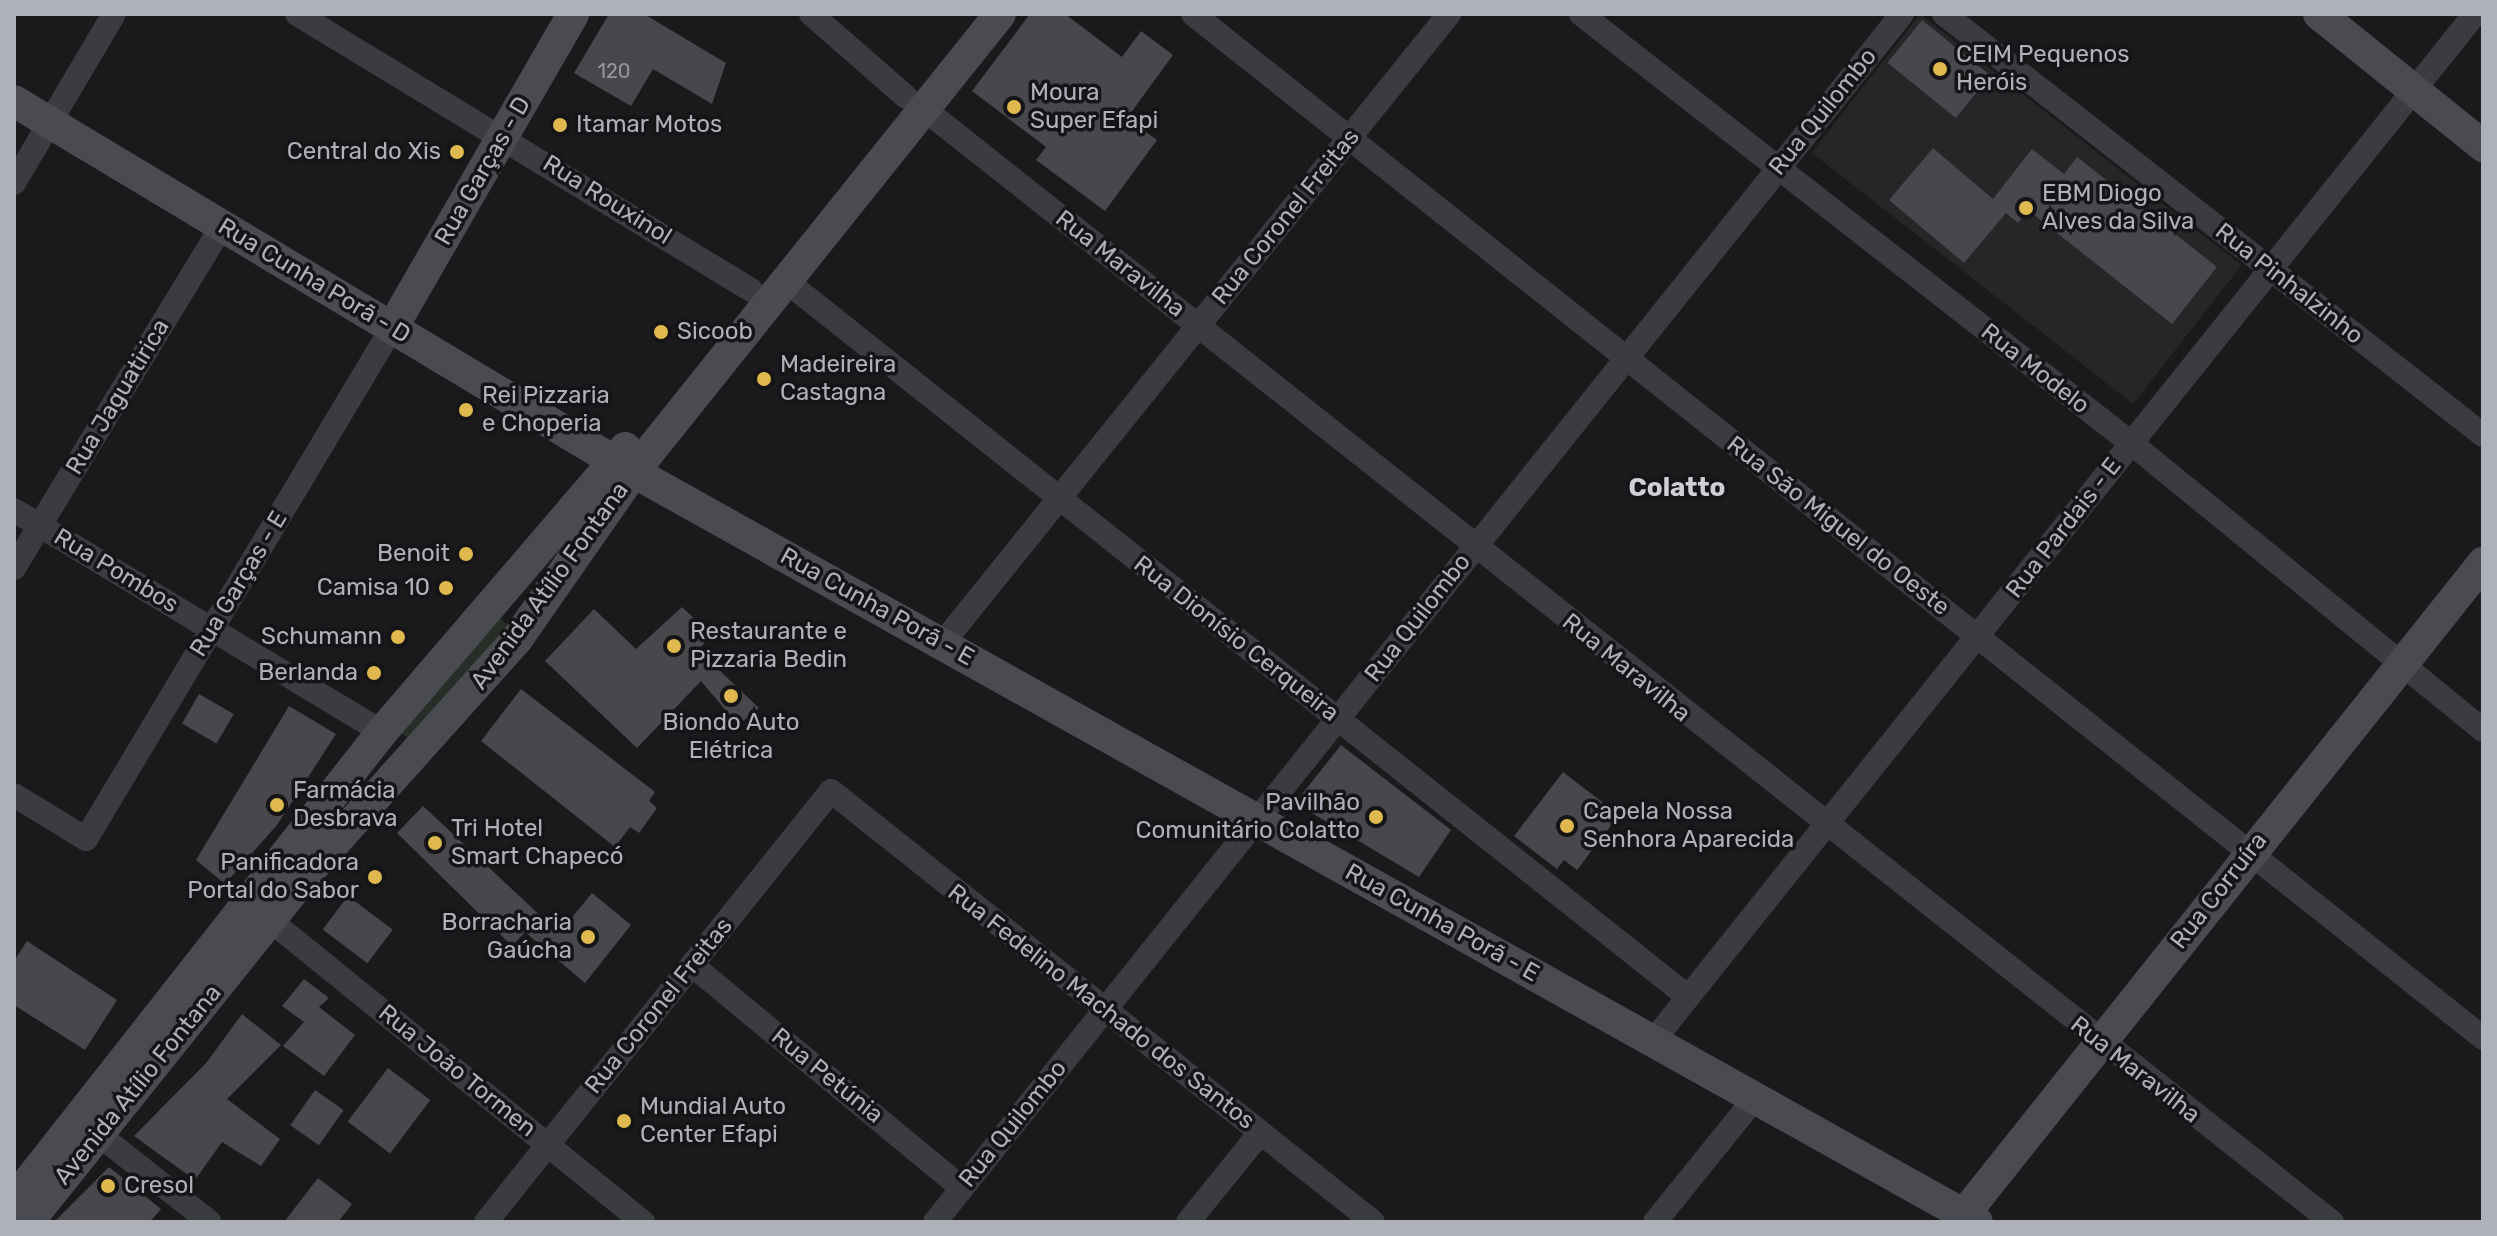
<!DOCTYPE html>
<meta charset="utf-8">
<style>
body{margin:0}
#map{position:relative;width:2497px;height:1236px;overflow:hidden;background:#1a1a1c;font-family:Rubik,sans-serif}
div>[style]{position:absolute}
.built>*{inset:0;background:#262629;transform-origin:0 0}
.green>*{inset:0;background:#262e27}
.building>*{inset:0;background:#47474c;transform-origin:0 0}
.street>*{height:24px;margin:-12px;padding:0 12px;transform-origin:12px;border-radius:12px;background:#3b3c40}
.secondary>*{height:32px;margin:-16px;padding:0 16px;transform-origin:16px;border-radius:16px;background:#494b50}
.dots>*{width:22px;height:22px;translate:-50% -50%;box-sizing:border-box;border:4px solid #151517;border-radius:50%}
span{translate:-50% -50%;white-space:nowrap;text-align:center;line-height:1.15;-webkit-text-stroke:7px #151517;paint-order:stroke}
.number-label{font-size:20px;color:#94969e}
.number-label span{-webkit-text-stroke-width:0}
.poi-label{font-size:24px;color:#aeb0ba}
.left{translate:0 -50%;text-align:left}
.right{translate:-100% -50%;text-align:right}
.street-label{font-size:24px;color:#aeb0ba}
.neighbourhood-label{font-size:26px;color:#ced0d6;font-weight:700}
.frame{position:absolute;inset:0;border:16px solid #aeb0ba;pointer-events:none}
</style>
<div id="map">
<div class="built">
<div style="left:1920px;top:14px;width:408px;height:176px;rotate:38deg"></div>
</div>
<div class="green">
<div style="clip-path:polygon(498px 616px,508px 626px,408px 738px,403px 735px,399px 728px)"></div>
</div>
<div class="building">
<div style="clip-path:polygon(609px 14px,644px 14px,726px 63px,712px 104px,653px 69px,631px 106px,574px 73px)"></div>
<div style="clip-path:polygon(1030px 14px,1065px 14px,1122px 57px,1141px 31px,1173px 55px,1127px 118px,1157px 140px,1105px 211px,1036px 160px,1046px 147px,972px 91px)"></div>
<div style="left:1922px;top:20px;width:88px;height:55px;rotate:39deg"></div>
<div style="clip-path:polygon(1933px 148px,1993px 199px,2032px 149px,2064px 174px,2077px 157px,2217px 267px,2172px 324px,2028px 210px,2018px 223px,2006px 213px,1964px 263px,1889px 200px)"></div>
<div style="clip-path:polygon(682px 607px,712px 635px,698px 650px,759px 708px,738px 725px,701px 681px,637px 748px,545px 661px,594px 609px,636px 649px)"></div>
<div style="clip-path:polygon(521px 689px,655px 792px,649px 801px,657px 808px,639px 833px,630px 827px,615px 847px,481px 741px)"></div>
<div style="left:199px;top:694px;width:40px;height:34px;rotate:30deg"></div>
<div style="clip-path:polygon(289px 706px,336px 734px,277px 825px,225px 884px,196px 860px)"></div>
<div style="clip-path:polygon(1341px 745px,1451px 830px,1419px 877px,1295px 803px)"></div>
<div style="clip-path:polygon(1563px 772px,1619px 815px,1577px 870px,1564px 860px,1557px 869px,1514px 836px)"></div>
<div style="clip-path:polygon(423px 806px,559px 933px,592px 893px,631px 925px,585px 983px,525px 932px,512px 946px,397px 833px)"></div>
<div style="left:348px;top:896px;width:56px;height:42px;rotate:37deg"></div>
<div style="clip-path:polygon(27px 941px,117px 1000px,85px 1050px,14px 1005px,14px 961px)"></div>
<div style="clip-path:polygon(304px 979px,329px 998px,319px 1007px,355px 1035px,324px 1076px,283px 1046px,304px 1022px,282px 1006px)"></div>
<div style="clip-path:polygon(242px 1014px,281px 1045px,227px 1099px,280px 1139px,261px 1166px,222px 1142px,195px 1180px,134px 1136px,207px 1062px)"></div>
<div style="left:388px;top:1068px;width:53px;height:67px;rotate:37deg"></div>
<div style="left:315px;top:1090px;width:35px;height:43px;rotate:35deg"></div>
<div style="clip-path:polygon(109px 1167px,161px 1209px,150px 1222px,54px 1222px)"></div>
<div style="clip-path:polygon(318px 1178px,352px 1204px,338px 1222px,284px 1222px)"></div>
</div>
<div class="street">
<div style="left:297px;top:14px;width:531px;rotate:31.3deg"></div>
<div style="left:811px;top:14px;width:126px;rotate:41.1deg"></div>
<div style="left:1193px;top:14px;width:1647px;rotate:38.44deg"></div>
<div style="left:1581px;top:14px;width:698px;rotate:37.95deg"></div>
<div style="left:2131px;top:443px;width:454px;rotate:39.2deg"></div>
<div style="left:1944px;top:14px;width:684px;rotate:37.99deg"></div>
<div style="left:924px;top:109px;width:1795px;rotate:38.33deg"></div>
<div style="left:14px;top:183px;width:196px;rotate:-59.4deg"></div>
<div style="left:786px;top:281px;width:1150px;rotate:38.43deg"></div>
<div style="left:14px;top:510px;width:430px;rotate:31.1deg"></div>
<div style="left:14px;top:568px;width:400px;rotate:-58.7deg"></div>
<div style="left:942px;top:644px;width:809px;rotate:-51.17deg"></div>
<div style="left:14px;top:795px;width:84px;rotate:31.4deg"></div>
<div style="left:86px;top:839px;width:596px;rotate:-59.09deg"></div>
<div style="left:271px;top:921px;width:479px;rotate:39deg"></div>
<div style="left:692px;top:965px;width:350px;rotate:39.6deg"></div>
<div style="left:1653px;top:1041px;width:1315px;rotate:-51.33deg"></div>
<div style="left:98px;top:1134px;width:142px;rotate:38.2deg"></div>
<div style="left:486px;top:1222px;width:552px;rotate:-51.32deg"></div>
<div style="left:831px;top:791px;width:692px;rotate:38.49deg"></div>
<div style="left:935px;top:1222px;width:1547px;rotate:-51.32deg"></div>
<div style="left:1188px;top:1222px;width:114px;rotate:-51deg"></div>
<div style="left:1655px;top:1222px;width:159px;rotate:-51.1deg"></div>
</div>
<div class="secondary">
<div style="left:2319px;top:14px;width:211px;rotate:38.8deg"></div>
<div style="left:14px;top:101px;width:700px;rotate:30.96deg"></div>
<div style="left:614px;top:461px;width:1561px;rotate:29.18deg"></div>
<div style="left:392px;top:328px;width:362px;rotate:-60deg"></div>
<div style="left:14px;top:1200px;width:595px;rotate:-51.82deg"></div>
<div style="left:382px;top:732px;width:374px;rotate:-49.4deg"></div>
<div style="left:28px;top:1222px;width:450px;rotate:-51.3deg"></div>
<div style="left:309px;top:871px;width:312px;rotate:-48.1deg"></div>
<div style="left:517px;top:639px;width:205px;rotate:-55.1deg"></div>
<div style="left:634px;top:471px;width:585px;rotate:-51.31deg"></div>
<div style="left:1958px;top:1222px;width:843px;rotate:-51.46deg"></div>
</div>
<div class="dots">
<div style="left:1940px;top:69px;background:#e0b94e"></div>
<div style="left:1014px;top:107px;background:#e0b94e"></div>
<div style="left:560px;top:125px;background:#e0b94e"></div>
<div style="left:457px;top:152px;background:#e0b94e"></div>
<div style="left:2026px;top:208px;background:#e0b94e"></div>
<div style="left:661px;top:332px;background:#e0b94e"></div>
<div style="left:764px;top:379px;background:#e0b94e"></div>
<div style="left:466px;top:410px;background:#e0b94e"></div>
<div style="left:466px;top:554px;background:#e0b94e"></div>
<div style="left:446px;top:588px;background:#e0b94e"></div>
<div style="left:398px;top:637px;background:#e0b94e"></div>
<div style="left:674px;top:646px;background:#e0b94e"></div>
<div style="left:374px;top:673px;background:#e0b94e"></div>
<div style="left:731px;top:696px;background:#e0b94e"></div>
<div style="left:277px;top:805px;background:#e0b94e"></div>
<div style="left:1376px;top:817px;background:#e0b94e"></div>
<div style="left:1567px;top:826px;background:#e0b94e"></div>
<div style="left:435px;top:843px;background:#e0b94e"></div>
<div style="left:375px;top:877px;background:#e0b94e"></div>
<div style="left:588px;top:937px;background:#e0b94e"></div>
<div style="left:624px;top:1121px;background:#e0b94e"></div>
<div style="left:108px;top:1186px;background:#e0b94e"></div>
</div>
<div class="number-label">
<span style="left:614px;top:71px">120</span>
</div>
<div class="poi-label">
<span class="left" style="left:1956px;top:69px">CEIM Pequenos<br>Heróis</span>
<span class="left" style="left:1030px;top:107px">Moura<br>Super Efapi</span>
<span class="left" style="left:576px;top:125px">Itamar Motos</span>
<span class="right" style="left:441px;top:152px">Central do Xis</span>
<span class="left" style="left:2042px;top:208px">EBM Diogo<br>Alves da Silva</span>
<span class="left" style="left:677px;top:332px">Sicoob</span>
<span class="left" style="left:780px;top:379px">Madeireira<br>Castagna</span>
<span class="left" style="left:482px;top:410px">Rei Pizzaria<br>e Choperia</span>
<span class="right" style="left:450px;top:554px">Benoit</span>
<span class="right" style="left:430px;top:588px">Camisa 10</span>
<span class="left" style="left:690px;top:646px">Restaurante e<br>Pizzaria Bedin</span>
<span class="right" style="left:382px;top:637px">Schumann</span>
<span class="right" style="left:358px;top:673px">Berlanda</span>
<span style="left:731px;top:737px">Biondo Auto<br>Elétrica</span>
<span class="left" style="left:293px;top:805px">Farmácia<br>Desbrava</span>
<span class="right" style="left:1360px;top:817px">Pavilhão<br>Comunitário Colatto</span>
<span class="left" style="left:1583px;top:826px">Capela Nossa<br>Senhora Aparecida</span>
<span class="left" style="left:451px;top:843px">Tri Hotel<br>Smart Chapecó</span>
<span class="right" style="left:359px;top:877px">Panificadora<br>Portal do Sabor</span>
<span class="right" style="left:572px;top:937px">Borracharia<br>Gaúcha</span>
<span class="left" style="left:640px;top:1121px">Mundial Auto<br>Center Efapi</span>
<span class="left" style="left:124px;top:1186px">Cresol</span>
</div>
<div class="street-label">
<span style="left:1823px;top:112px;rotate:-51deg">Rua Quilombo</span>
<span style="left:483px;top:171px;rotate:-60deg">Rua Garças - D</span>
<span style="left:607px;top:200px;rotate:32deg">Rua Rouxinol</span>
<span style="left:1286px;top:217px;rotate:-51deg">Rua Coronel Freitas</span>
<span style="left:1120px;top:264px;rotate:38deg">Rua Maravilha</span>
<span style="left:314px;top:281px;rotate:31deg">Rua Cunha Porã - D</span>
<span style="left:2289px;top:284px;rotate:38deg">Rua Pinhalzinho</span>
<span style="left:2035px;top:369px;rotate:38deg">Rua Modelo</span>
<span style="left:118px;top:397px;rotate:-59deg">Rua Jaguatirica</span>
<span style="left:1838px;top:526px;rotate:38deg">Rua São Miguel do Oeste</span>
<span style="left:2064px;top:528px;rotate:-52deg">Rua Pardais - E</span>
<span style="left:116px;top:571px;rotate:31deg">Rua Pombos</span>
<span style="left:239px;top:584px;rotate:-59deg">Rua Garças - E</span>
<span style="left:550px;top:586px;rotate:-54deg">Avenida Atílio Fontana</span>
<span style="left:877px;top:607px;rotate:29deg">Rua Cunha Porã - E</span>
<span style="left:1418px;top:618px;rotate:-52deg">Rua Quilombo</span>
<span style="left:1236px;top:639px;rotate:38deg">Rua Dionísio Cerqueira</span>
<span style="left:1626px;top:668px;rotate:39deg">Rua Maravilha</span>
<span style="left:2219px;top:891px;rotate:-52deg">Rua Corruíra</span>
<span style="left:1442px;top:923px;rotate:29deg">Rua Cunha Porã - E</span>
<span style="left:659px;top:1006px;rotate:-51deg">Rua Coronel Freitas</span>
<span style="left:1101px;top:1007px;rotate:38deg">Rua Fedelino Machado dos Santos</span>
<span style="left:2135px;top:1070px;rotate:38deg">Rua Maravilha</span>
<span style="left:457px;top:1071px;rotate:39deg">Rua João Tormen</span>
<span style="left:827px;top:1076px;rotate:39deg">Rua Petúnia</span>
<span style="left:138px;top:1085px;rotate:-51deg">Avenida Atílio Fontana</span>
<span style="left:1013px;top:1124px;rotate:-51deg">Rua Quilombo</span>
</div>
<div class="neighbourhood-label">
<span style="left:1677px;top:488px">Colatto</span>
</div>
<div class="frame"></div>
</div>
